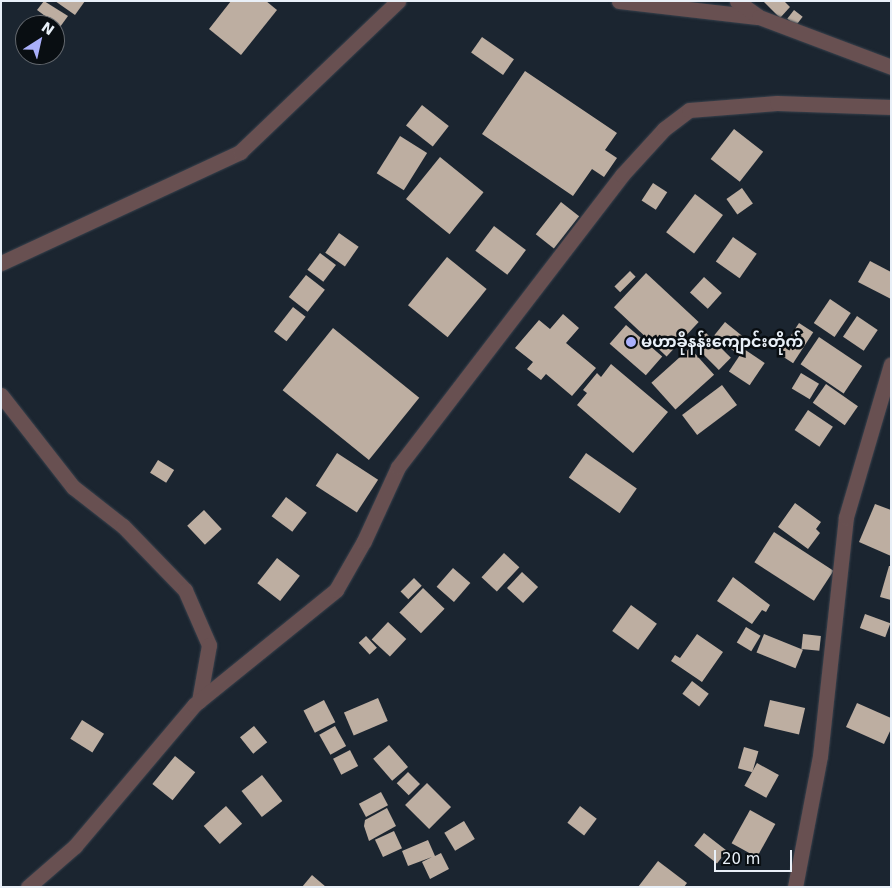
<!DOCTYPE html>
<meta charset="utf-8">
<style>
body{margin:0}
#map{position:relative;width:892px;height:888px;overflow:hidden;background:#1b2530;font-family:"DejaVu Sans","Noto Sans Myanmar",sans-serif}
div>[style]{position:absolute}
.building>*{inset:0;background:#bdaea1;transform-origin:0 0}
.roads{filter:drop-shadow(0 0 1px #38414c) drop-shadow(0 0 1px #38414c)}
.minor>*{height:15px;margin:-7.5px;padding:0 7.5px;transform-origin:7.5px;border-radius:7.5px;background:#685051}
.dots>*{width:14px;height:14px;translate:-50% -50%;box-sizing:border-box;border:2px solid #090e12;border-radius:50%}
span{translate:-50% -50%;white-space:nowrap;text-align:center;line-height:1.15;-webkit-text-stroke:5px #090e12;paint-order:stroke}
.poi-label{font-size:16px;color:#e9f0f8;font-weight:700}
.left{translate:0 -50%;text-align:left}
.frame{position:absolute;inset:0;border:2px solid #e9f0f8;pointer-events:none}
.north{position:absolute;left:15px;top:15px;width:50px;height:50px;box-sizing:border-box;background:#090e12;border:1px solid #63686e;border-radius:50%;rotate:35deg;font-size:14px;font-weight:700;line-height:20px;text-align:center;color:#e9f0f8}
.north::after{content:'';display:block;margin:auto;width:18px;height:22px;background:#aab0fb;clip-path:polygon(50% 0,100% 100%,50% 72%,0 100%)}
.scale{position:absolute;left:714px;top:850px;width:78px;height:22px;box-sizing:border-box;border:2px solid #e9f0f8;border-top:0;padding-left:6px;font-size:15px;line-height:18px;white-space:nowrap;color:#e9f0f8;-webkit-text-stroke:4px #090e12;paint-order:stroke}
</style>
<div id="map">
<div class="building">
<div style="clip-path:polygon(44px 1px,68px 16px,60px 27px,37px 10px)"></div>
<div style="clip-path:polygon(55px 1px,85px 1px,75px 15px)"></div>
<div style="clip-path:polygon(231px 1px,266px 1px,277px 10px,241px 55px,209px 29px)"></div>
<div style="clip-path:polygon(763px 1px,784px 1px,790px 7px,780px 18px)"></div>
<div style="left:794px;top:10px;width:11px;height:11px;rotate:38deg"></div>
<div style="left:482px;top:37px;width:39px;height:19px;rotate:35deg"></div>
<div style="clip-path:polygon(525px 71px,617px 133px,605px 150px,617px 158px,604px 177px,592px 169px,573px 196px,482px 134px)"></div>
<div style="left:422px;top:105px;width:34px;height:26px;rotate:38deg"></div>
<div style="left:734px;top:129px;width:37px;height:38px;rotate:38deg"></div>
<div style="left:400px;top:136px;width:32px;height:44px;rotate:32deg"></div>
<div style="left:440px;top:157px;width:56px;height:54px;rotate:39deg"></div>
<div style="left:653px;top:183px;width:17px;height:21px;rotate:33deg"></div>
<div style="left:742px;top:188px;width:19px;height:19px;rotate:55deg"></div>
<div style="left:695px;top:194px;width:35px;height:48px;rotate:37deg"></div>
<div style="left:561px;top:202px;width:23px;height:41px;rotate:38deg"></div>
<div style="left:494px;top:226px;width:40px;height:31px;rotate:37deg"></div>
<div style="left:339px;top:233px;width:24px;height:24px;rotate:35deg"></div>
<div style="left:733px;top:237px;width:29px;height:30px;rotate:35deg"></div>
<div style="left:320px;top:253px;width:20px;height:21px;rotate:37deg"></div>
<div style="left:447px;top:257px;width:51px;height:62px;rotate:39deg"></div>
<div style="clip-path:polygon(870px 261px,891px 272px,891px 299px,858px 282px)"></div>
<div style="left:630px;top:271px;width:8px;height:22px;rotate:45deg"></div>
<div style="left:646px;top:273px;width:72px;height:47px;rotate:43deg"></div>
<div style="left:306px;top:275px;width:24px;height:28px;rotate:38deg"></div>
<div style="left:704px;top:277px;width:24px;height:21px;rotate:42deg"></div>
<div style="left:830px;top:299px;width:25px;height:29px;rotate:34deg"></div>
<div style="left:293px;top:307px;width:16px;height:31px;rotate:38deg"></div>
<div style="clip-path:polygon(563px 314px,579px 328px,566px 343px,596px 368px,572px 396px,546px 374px,541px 380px,527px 369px,533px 362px,515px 348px,539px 320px,550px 329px)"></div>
<div style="left:857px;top:316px;width:25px;height:25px;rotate:34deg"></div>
<div style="left:725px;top:322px;width:27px;height:17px;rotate:39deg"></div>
<div style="left:799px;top:323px;width:17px;height:37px;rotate:33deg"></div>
<div style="left:626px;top:325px;width:48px;height:25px;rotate:41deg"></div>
<div style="left:333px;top:328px;width:111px;height:80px;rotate:39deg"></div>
<div style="left:704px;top:331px;width:38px;height:17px;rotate:45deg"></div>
<div style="left:819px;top:337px;width:52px;height:33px;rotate:34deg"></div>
<div style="left:690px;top:348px;width:36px;height:52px;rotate:48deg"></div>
<div style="left:744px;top:349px;width:25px;height:27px;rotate:34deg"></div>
<div style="clip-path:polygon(611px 364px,668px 412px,633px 453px,577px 405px,587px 393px,583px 390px,597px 373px,601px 377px)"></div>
<div style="left:801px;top:373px;width:21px;height:18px;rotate:31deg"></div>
<div style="left:826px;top:384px;width:39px;height:23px;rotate:35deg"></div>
<div style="left:722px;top:385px;width:25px;height:50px;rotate:53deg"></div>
<div style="left:808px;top:410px;width:30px;height:24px;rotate:34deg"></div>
<div style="left:337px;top:453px;width:49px;height:39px;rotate:33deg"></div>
<div style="left:586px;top:453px;width:62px;height:30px;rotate:35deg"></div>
<div style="left:158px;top:460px;width:19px;height:15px;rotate:32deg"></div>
<div style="left:286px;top:497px;width:26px;height:24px;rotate:37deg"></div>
<div style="clip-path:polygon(795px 503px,821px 522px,816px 529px,820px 533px,808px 549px,778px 527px)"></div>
<div style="clip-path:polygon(875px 504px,891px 510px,891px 556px,859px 542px)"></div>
<div style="left:204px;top:510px;width:26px;height:23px;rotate:47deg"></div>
<div style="left:774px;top:532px;width:71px;height:36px;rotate:33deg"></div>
<div style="left:504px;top:553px;width:21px;height:33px;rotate:43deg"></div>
<div style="left:277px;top:558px;width:29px;height:32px;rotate:38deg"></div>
<div style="clip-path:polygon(889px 566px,891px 566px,891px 600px,880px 597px)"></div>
<div style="left:453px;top:568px;width:23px;height:25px;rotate:41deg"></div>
<div style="left:522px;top:572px;width:22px;height:22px;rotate:43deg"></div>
<div style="clip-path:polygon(733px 577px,770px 605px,766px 612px,762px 610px,752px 624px,717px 601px)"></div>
<div style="left:414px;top:578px;width:11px;height:19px;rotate:45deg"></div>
<div style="left:423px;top:588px;width:30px;height:34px;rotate:44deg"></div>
<div style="left:631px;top:605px;width:32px;height:32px;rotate:36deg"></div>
<div style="left:865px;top:614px;width:27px;height:15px;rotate:20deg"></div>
<div style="left:388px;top:622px;width:25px;height:24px;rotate:43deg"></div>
<div style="left:746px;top:627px;width:17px;height:18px;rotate:31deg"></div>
<div style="clip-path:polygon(697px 634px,723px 652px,702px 682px,671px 661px,675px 655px,680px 658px)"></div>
<div style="left:764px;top:634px;width:42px;height:20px;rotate:22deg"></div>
<div style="left:803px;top:634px;width:18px;height:15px;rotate:6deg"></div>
<div style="left:366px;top:636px;width:16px;height:10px;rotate:47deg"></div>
<div style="left:692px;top:681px;width:21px;height:16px;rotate:37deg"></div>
<div style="left:378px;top:698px;width:25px;height:37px;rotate:67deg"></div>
<div style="left:324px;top:700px;width:25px;height:23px;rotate:63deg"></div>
<div style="left:770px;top:700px;width:36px;height:27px;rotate:13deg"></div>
<div style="clip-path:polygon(857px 703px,891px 718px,891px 729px,884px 744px,846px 727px)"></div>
<div style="left:82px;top:720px;width:26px;height:22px;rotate:32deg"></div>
<div style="left:254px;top:726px;width:21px;height:18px;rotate:51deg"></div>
<div style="left:335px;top:726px;width:23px;height:18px;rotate:61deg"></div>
<div style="left:389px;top:745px;width:29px;height:21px;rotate:49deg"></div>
<div style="left:744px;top:747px;width:15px;height:22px;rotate:16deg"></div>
<div style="left:350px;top:750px;width:18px;height:19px;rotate:63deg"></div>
<div style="left:175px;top:756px;width:26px;height:36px;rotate:39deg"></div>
<div style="left:757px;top:763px;width:25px;height:26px;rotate:29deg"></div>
<div style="left:408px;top:772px;width:17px;height:16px;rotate:45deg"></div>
<div style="left:262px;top:775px;width:33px;height:26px;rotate:52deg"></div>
<div style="left:427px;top:783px;width:34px;height:31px;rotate:45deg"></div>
<div style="left:381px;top:792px;width:15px;height:25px;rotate:62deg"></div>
<div style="left:226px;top:806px;width:24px;height:30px;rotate:48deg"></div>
<div style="left:580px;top:806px;width:21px;height:21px;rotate:37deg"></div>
<div style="clip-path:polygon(387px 808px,396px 826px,369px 841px,364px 826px,365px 820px)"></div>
<div style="left:750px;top:810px;width:29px;height:38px;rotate:29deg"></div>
<div style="left:464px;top:821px;width:21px;height:23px;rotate:59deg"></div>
<div style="left:394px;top:831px;width:19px;height:21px;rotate:65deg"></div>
<div style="left:704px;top:833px;width:29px;height:16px;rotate:38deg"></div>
<div style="clip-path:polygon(428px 840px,435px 856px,441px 853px,449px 869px,430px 879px,422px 862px,432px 857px,408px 866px,402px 851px)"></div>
<div style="clip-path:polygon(658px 861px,687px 883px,684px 887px,638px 887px)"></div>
<div style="clip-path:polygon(312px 875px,326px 887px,302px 887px)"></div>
</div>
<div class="roads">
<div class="minor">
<div style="left:619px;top:1px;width:139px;rotate:6.6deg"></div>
<div style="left:737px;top:1px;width:27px;rotate:36deg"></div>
<div style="left:759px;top:17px;width:141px;rotate:20.7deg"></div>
<div style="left:1px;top:263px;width:264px;rotate:-24.9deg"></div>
<div style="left:240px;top:152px;width:219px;rotate:-43.7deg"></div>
<div style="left:1px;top:395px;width:117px;rotate:52deg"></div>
<div style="left:73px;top:487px;width:63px;rotate:38deg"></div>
<div style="left:123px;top:526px;width:89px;rotate:45.9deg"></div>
<div style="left:185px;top:590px;width:60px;rotate:66.4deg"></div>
<div style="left:209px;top:645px;width:57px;rotate:100.1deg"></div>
<div style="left:28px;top:887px;width:62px;rotate:-41.1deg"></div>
<div style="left:75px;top:846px;width:185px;rotate:-49.8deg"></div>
<div style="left:194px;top:705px;width:183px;rotate:-39deg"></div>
<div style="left:336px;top:590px;width:56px;rotate:-60.3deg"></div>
<div style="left:364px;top:541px;width:81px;rotate:-65.3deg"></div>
<div style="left:398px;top:467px;width:368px;rotate:-52.5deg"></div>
<div style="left:622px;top:175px;width:62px;rotate:-47.6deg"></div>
<div style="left:664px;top:129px;width:31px;rotate:-37deg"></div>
<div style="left:689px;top:110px;width:88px;rotate:-4.5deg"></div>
<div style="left:777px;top:103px;width:114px;rotate:2deg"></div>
<div style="left:795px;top:887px;width:133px;rotate:-79.2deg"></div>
<div style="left:820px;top:756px;width:240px;rotate:-83.8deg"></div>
<div style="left:846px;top:517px;width:159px;rotate:-73.6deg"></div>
</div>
</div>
<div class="dots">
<div style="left:631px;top:342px;background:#aab0fb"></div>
</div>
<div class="poi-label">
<span class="left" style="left:641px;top:342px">မဟာခိုနန်းကျောင်းတိုက်</span>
</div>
<div class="frame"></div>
<div class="north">N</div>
<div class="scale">20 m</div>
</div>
